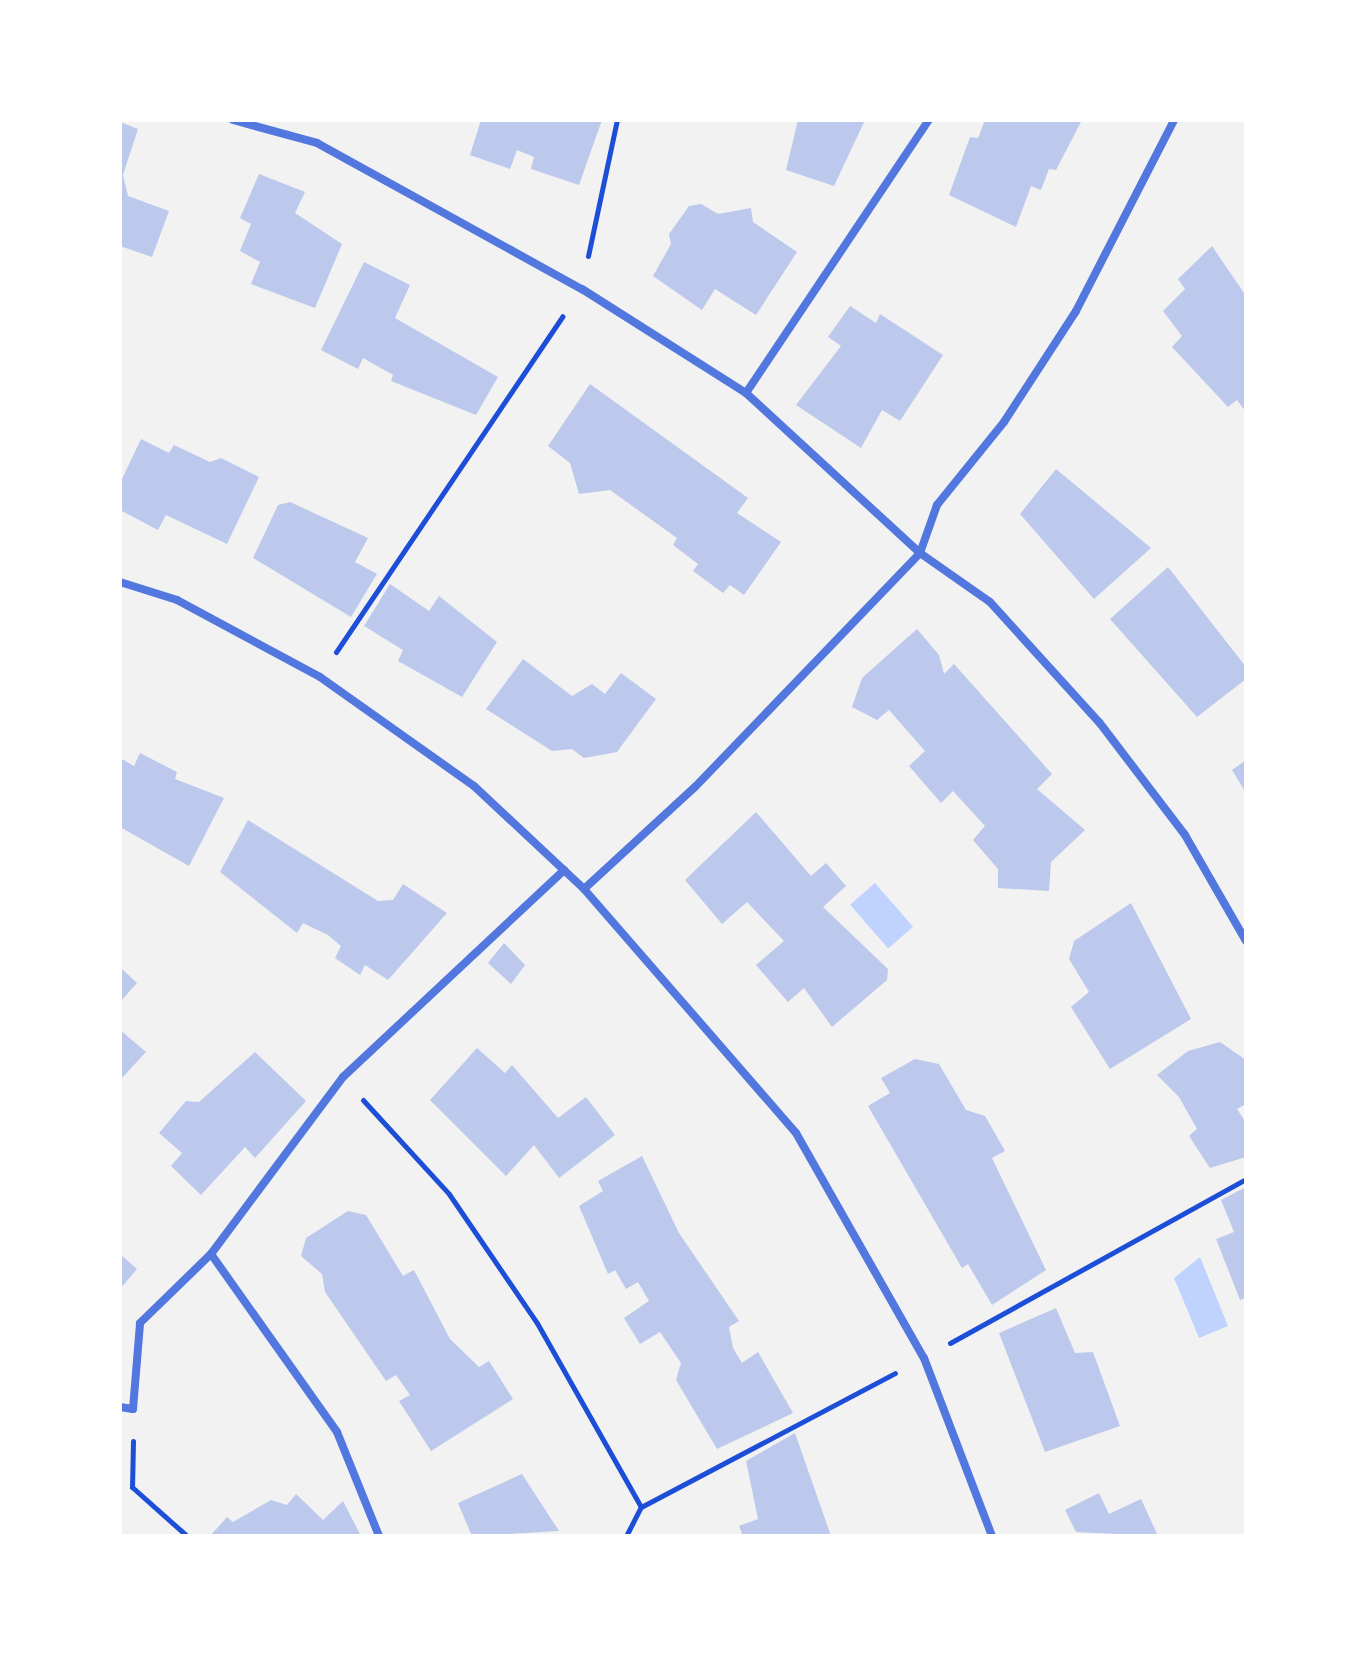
<!DOCTYPE html>
<style>
body{margin:0}
#map{position:relative;width:1366px;height:1656px;overflow:hidden;background:#f2f2f2;font-family:"DejaVu Sans",sans-serif}
div>[style]{position:absolute}
.water>*{inset:0;background:#bfd3fe;transform-origin:0 0}
.building>*{inset:0;background:#bdc9ec}
.path>*{height:5px;margin:-2.5px;padding:0 2.5px;transform-origin:2.5px;border-radius:2.5px;background:#1d4ed8}
.minor>*{height:8px;margin:-4px;padding:0 4px;transform-origin:4px;border-radius:4px;background:#5277de}
span{translate:-50% -50%;white-space:nowrap;text-align:center;line-height:1.15;-webkit-text-stroke:6px #fff;paint-order:stroke}
.frame{position:absolute;inset:0;border:122px solid #fff;pointer-events:none}
</style>
<div id="map">
<div class="water">
<div style="left:875px;top:883px;width:58px;height:33px;rotate:49deg"></div>
<div style="clip-path:polygon(1200px 1257px,1228px 1326px,1199px 1338px,1174px 1278px)"></div>
</div>
<div class="building">
<div style="clip-path:polygon(481px 120px,602px 120px,579px 185px,531px 169px,534px 157px,517px 150px,510px 169px,470px 155px)"></div>
<div style="clip-path:polygon(798px 120px,865px 120px,834px 186px,786px 170px)"></div>
<div style="clip-path:polygon(985px 120px,1082px 120px,1056px 170px,1049px 169px,1041px 190px,1031px 186px,1016px 227px,949px 195px,970px 137px,978px 138px)"></div>
<div style="clip-path:polygon(120px 122px,138px 129px,123px 175px,128px 196px,169px 211px,152px 257px,120px 246px)"></div>
<div style="clip-path:polygon(259px 174px,305px 192px,295px 213px,342px 244px,315px 308px,251px 284px,260px 262px,240px 251px,251px 224px,240px 218px)"></div>
<div style="clip-path:polygon(701px 204px,718px 214px,751px 208px,753px 222px,797px 252px,756px 315px,715px 289px,702px 310px,653px 276px,671px 244px,669px 234px,689px 206px)"></div>
<div style="clip-path:polygon(1212px 246px,1246px 296px,1246px 412px,1237px 400px,1228px 407px,1172px 347px,1182px 336px,1163px 311px,1185px 289px,1178px 279px)"></div>
<div style="clip-path:polygon(364px 262px,410px 285px,395px 318px,498px 377px,476px 415px,391px 381px,393px 375px,363px 358px,358px 369px,321px 350px)"></div>
<div style="clip-path:polygon(850px 306px,876px 323px,880px 314px,943px 355px,900px 421px,882px 410px,861px 448px,796px 405px,841px 346px,828px 337px)"></div>
<div style="clip-path:polygon(590px 384px,748px 498px,737px 513px,781px 542px,744px 595px,730px 585px,723px 593px,693px 571px,698px 564px,673px 545px,677px 538px,610px 490px,579px 494px,570px 463px,548px 446px)"></div>
<div style="clip-path:polygon(141px 439px,169px 453px,174px 445px,210px 462px,221px 458px,259px 477px,227px 544px,166px 515px,158px 530px,120px 510px,120px 483px)"></div>
<div style="clip-path:polygon(1056px 469px,1151px 548px,1094px 599px,1020px 514px)"></div>
<div style="clip-path:polygon(290px 502px,368px 538px,355px 562px,377px 574px,351px 617px,253px 558px,278px 505px)"></div>
<div style="clip-path:polygon(1168px 567px,1246px 667px,1246px 679px,1197px 717px,1110px 619px)"></div>
<div style="clip-path:polygon(390px 584px,429px 611px,439px 596px,497px 642px,462px 697px,398px 661px,403px 650px,364px 626px)"></div>
<div style="clip-path:polygon(917px 629px,939px 655px,944px 674px,954px 664px,1052px 774px,1037px 789px,1085px 830px,1051px 862px,1049px 891px,998px 888px,998px 869px,973px 840px,985px 826px,953px 791px,941px 803px,909px 766px,925px 751px,889px 710px,877px 720px,852px 707px,862px 678px)"></div>
<div style="clip-path:polygon(523px 659px,572px 696px,592px 684px,605px 694px,621px 673px,656px 699px,617px 752px,584px 758px,572px 749px,552px 751px,486px 709px)"></div>
<div style="clip-path:polygon(140px 753px,177px 772px,175px 779px,224px 798px,189px 866px,120px 827px,120px 758px,134px 766px)"></div>
<div style="clip-path:polygon(1246px 760px,1246px 793px,1232px 770px)"></div>
<div style="clip-path:polygon(756px 812px,811px 876px,826px 863px,846px 886px,823px 907px,888px 969px,887px 980px,832px 1027px,804px 988px,788px 1002px,756px 965px,784px 941px,747px 902px,722px 924px,685px 880px)"></div>
<div style="clip-path:polygon(248px 820px,378px 901px,393px 900px,403px 884px,447px 913px,388px 980px,365px 965px,360px 975px,335px 958px,341px 946px,328px 935px,303px 923px,297px 933px,220px 872px)"></div>
<div style="clip-path:polygon(1131px 903px,1191px 1019px,1110px 1069px,1071px 1007px,1089px 992px,1069px 959px,1074px 941px)"></div>
<div style="clip-path:polygon(504px 943px,525px 965px,511px 984px,488px 963px)"></div>
<div style="clip-path:polygon(120px 967px,137px 983px,120px 1002px)"></div>
<div style="clip-path:polygon(120px 1030px,146px 1052px,120px 1080px)"></div>
<div style="clip-path:polygon(1220px 1042px,1246px 1060px,1246px 1104px,1237px 1109px,1246px 1123px,1246px 1157px,1210px 1168px,1189px 1136px,1197px 1129px,1179px 1097px,1157px 1075px,1188px 1051px)"></div>
<div style="clip-path:polygon(477px 1048px,505px 1073px,512px 1065px,558px 1118px,586px 1097px,615px 1135px,559px 1178px,534px 1145px,506px 1176px,430px 1100px)"></div>
<div style="clip-path:polygon(255px 1052px,306px 1101px,255px 1158px,245px 1147px,201px 1195px,171px 1166px,182px 1153px,159px 1133px,186px 1101px,199px 1102px)"></div>
<div style="clip-path:polygon(915px 1059px,939px 1064px,966px 1110px,985px 1116px,1005px 1151px,992px 1158px,1046px 1270px,992px 1305px,968px 1264px,962px 1268px,868px 1106px,890px 1093px,881px 1078px)"></div>
<div style="clip-path:polygon(642px 1156px,679px 1233px,739px 1321px,729px 1327px,733px 1348px,742px 1363px,758px 1352px,793px 1413px,717px 1449px,676px 1380px,681px 1363px,660px 1332px,640px 1344px,624px 1318px,649px 1301px,638px 1282px,626px 1289px,615px 1270px,608px 1274px,579px 1206px,603px 1191px,598px 1181px)"></div>
<div style="clip-path:polygon(1246px 1187px,1246px 1298px,1240px 1300px,1216px 1239px,1234px 1232px,1221px 1200px)"></div>
<div style="clip-path:polygon(348px 1211px,366px 1215px,403px 1276px,414px 1270px,450px 1339px,479px 1367px,489px 1361px,513px 1399px,431px 1451px,399px 1401px,410px 1395px,396px 1375px,386px 1381px,325px 1292px,322px 1274px,301px 1256px,306px 1238px)"></div>
<div style="clip-path:polygon(120px 1254px,137px 1269px,120px 1289px)"></div>
<div style="clip-path:polygon(1056px 1308px,1075px 1353px,1093px 1352px,1120px 1426px,1045px 1452px,999px 1333px)"></div>
<div style="clip-path:polygon(795px 1433px,831px 1536px,743px 1536px,739px 1526px,758px 1519px,746px 1461px)"></div>
<div style="clip-path:polygon(522px 1474px,559px 1531px,472px 1536px,458px 1503px)"></div>
<div style="clip-path:polygon(1099px 1493px,1109px 1514px,1141px 1499px,1158px 1536px,1076px 1532px,1065px 1510px)"></div>
<div style="clip-path:polygon(296px 1494px,323px 1520px,343px 1501px,361px 1536px,210px 1536px,227px 1517px,233px 1522px,271px 1500px,287px 1505px)"></div>
</div>
<div class="path">
<div style="left:588px;top:256px;width:139px;rotate:-78deg"></div>
<div style="left:336px;top:652px;width:405px;rotate:-56deg"></div>
<div style="left:363px;top:1100px;width:127px;rotate:47.5deg"></div>
<div style="left:449px;top:1194px;width:156px;rotate:55.7deg"></div>
<div style="left:537px;top:1323px;width:211px;rotate:60.5deg"></div>
<div style="left:950px;top:1343px;width:338px;rotate:-29deg"></div>
<div style="left:133px;top:1441px;width:46px;rotate:91.2deg"></div>
<div style="left:132px;top:1487px;width:74px;rotate:41.7deg"></div>
<div style="left:626px;top:1536px;width:33px;rotate:-63deg"></div>
<div style="left:641px;top:1507px;width:287px;rotate:-27.8deg"></div>
</div>
<div class="minor">
<div style="left:233px;top:120px;width:87px;rotate:15.3deg"></div>
<div style="left:317px;top:143px;width:303px;rotate:28.9deg"></div>
<div style="left:582px;top:289px;width:194px;rotate:32.4deg"></div>
<div style="left:746px;top:393px;width:236px;rotate:42.6deg"></div>
<div style="left:920px;top:553px;width:85px;rotate:35deg"></div>
<div style="left:990px;top:602px;width:162px;rotate:47.8deg"></div>
<div style="left:1099px;top:722px;width:142px;rotate:52.7deg"></div>
<div style="left:1185px;top:835px;width:122px;rotate:60.1deg"></div>
<div style="left:746px;top:393px;width:329px;rotate:-56.2deg"></div>
<div style="left:120px;top:582px;width:60px;rotate:17.5deg"></div>
<div style="left:177px;top:600px;width:162px;rotate:28.3deg"></div>
<div style="left:320px;top:677px;width:189px;rotate:35.3deg"></div>
<div style="left:474px;top:786px;width:151px;rotate:43.1deg"></div>
<div style="left:584px;top:889px;width:323px;rotate:49deg"></div>
<div style="left:796px;top:1133px;width:259px;rotate:60.4deg"></div>
<div style="left:924px;top:1358px;width:191px;rotate:69.1deg"></div>
<div style="left:584px;top:889px;width:151px;rotate:-42.6deg"></div>
<div style="left:695px;top:787px;width:325px;rotate:-46.1deg"></div>
<div style="left:920px;top:553px;width:51px;rotate:-70.5deg"></div>
<div style="left:937px;top:505px;width:107px;rotate:-51.1deg"></div>
<div style="left:1004px;top:422px;width:132px;rotate:-57deg"></div>
<div style="left:1076px;top:311px;width:215px;rotate:-62.8deg"></div>
<div style="left:211px;top:1254px;width:218px;rotate:54.7deg"></div>
<div style="left:337px;top:1432px;width:112px;rotate:68deg"></div>
<div style="left:120px;top:1407px;width:13px;rotate:9deg"></div>
<div style="left:133px;top:1409px;width:86px;rotate:-85.3deg"></div>
<div style="left:140px;top:1323px;width:99px;rotate:-44.2deg"></div>
<div style="left:211px;top:1254px;width:221px;rotate:-53.3deg"></div>
<div style="left:343px;top:1077px;width:303px;rotate:-43.1deg"></div>
</div>
<div class="frame"></div>
</div>
